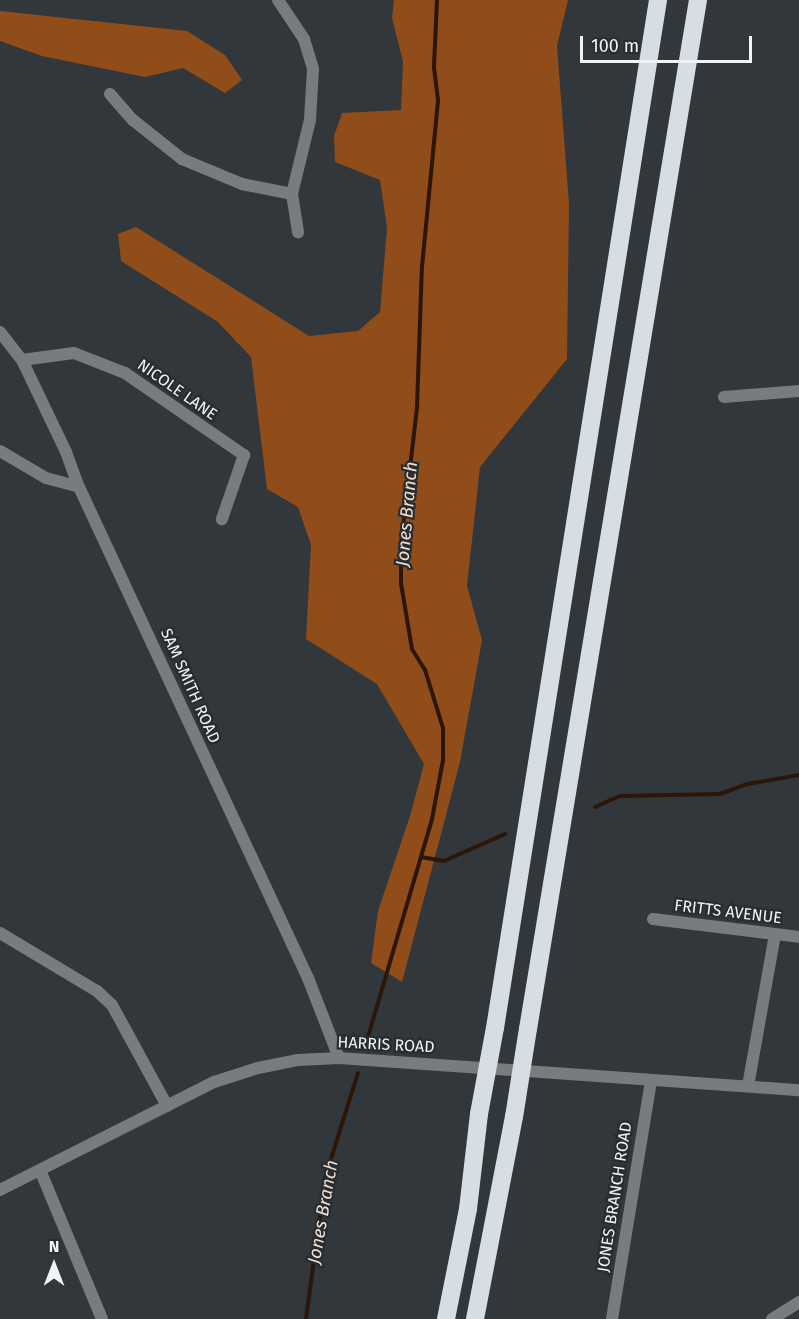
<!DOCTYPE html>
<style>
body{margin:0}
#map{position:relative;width:799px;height:1319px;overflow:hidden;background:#31373b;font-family:"Fira Sans",sans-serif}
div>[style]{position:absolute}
.forest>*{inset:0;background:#904d19}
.stream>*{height:4px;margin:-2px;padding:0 2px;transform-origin:2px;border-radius:2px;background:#2c1607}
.minor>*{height:12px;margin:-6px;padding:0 6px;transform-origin:6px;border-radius:6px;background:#797c7e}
.highway>*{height:18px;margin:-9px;padding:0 9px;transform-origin:9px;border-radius:9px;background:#d7dee3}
.highway-bridge>*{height:18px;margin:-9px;padding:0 9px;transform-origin:9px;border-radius:9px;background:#d7dee3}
span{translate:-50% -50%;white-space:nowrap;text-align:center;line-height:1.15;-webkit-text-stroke:4.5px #272d30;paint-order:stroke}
.street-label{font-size:16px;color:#f1f4f7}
.water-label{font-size:18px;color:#f3dfd2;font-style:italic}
.north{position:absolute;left:24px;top:1235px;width:60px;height:60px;-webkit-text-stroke:4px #272d30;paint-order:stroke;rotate:0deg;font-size:16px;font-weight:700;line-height:24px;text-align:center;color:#f1f4f7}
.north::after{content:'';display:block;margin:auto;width:21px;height:27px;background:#f1f4f7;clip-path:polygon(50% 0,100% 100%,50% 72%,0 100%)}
.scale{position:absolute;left:580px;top:36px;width:172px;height:27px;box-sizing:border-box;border:3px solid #f1f4f7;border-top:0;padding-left:8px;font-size:18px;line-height:21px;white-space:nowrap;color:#f1f4f7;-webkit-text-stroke:4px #272d30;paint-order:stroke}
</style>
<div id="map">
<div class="forest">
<div style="clip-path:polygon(394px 0,568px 0,557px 46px,569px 203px,567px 359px,480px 467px,467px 586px,482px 640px,460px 762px,402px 982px,371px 963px,378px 911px,410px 816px,424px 764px,377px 684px,306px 639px,311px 545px,298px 507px,267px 489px,251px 357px,218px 322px,121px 261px,118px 234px,136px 227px,309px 336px,358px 331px,380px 312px,387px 228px,380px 180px,335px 162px,334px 136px,342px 113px,401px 110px,403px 62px,392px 18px)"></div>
<div style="clip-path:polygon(0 11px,187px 31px,225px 55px,242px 80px,225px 93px,183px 68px,145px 77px,42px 56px,0 41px)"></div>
</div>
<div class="stream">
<div style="left:595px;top:807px;width:27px;rotate:-24deg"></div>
<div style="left:620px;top:796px;width:100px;rotate:-1.1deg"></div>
<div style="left:720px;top:794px;width:30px;rotate:-20deg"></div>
<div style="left:748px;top:784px;width:52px;rotate:-10deg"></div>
<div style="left:421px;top:857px;width:23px;rotate:10deg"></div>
<div style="left:444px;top:861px;width:67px;rotate:-23.9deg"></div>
<div style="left:365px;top:1047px;width:238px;rotate:-73.6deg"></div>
<div style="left:432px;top:819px;width:60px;rotate:-79.4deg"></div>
<div style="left:443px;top:760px;width:32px;rotate:-90deg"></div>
<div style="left:443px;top:728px;width:61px;rotate:-107.2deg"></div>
<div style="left:425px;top:670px;width:25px;rotate:-122deg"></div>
<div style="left:412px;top:649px;width:67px;rotate:-99.5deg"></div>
<div style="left:401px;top:583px;width:39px;rotate:-90deg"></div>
<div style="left:401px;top:544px;width:138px;rotate:-83.3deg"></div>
<div style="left:417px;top:407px;width:140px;rotate:-88deg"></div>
<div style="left:422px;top:267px;width:168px;rotate:-84.5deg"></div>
<div style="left:438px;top:100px;width:34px;rotate:-97deg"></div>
<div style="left:434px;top:66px;width:66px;rotate:-87.4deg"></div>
<div style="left:306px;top:1319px;width:142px;rotate:-82.3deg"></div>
<div style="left:325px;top:1178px;width:110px;rotate:-72.6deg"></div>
</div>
<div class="minor">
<div style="left:278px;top:0;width:47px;rotate:56.3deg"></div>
<div style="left:304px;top:39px;width:31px;rotate:73deg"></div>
<div style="left:313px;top:69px;width:51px;rotate:93.4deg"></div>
<div style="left:310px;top:120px;width:76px;rotate:103.7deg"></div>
<div style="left:292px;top:194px;width:39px;rotate:81deg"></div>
<div style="left:110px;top:94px;width:35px;rotate:49deg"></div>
<div style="left:133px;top:120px;width:63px;rotate:38.5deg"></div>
<div style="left:182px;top:159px;width:65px;rotate:22.6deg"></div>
<div style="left:242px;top:184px;width:51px;rotate:11.3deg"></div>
<div style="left:0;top:332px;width:36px;rotate:52deg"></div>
<div style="left:22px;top:360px;width:102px;rotate:64.4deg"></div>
<div style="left:66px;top:452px;width:37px;rotate:70deg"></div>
<div style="left:79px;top:487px;width:542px;rotate:65deg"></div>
<div style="left:308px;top:978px;width:86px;rotate:68.8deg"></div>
<div style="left:22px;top:360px;width:52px;rotate:-7.7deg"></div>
<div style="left:74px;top:353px;width:55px;rotate:21.4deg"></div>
<div style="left:125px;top:373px;width:145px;rotate:34.6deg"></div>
<div style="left:244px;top:455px;width:68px;rotate:109deg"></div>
<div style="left:724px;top:397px;width:75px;rotate:-4.6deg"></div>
<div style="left:0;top:451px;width:53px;rotate:30.4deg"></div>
<div style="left:46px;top:478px;width:34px;rotate:15deg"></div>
<div style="left:653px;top:919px;width:147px;rotate:7deg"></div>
<div style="left:0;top:933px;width:113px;rotate:30.9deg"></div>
<div style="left:97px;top:991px;width:21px;rotate:43deg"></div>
<div style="left:112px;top:1005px;width:115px;rotate:61.4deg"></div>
<div style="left:748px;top:1086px;width:154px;rotate:-79.9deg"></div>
<div style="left:40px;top:1170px;width:161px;rotate:67.4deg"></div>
<div style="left:0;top:1190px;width:240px;rotate:-26.8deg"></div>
<div style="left:214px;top:1082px;width:46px;rotate:-17.7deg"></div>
<div style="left:258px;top:1068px;width:41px;rotate:-11.3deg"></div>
<div style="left:298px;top:1060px;width:41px;rotate:-2.8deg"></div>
<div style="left:339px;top:1058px;width:461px;rotate:4deg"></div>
<div style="left:612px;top:1319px;width:241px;rotate:-80.7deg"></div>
<div style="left:772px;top:1319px;width:32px;rotate:-32deg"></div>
</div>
<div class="highway">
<div style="left:495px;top:1028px;width:1041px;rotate:-80.99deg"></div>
<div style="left:528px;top:1029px;width:1043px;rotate:-80.62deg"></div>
<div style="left:446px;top:1319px;width:112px;rotate:-78.7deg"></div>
<div style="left:468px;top:1209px;width:96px;rotate:-83.4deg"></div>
<div style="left:475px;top:1319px;width:206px;rotate:-79.1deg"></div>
</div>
<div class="highway-bridge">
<div style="left:479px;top:1114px;width:87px;rotate:-79.5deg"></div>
<div style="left:514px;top:1117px;width:89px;rotate:-81deg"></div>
</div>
<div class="street-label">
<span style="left:177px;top:390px;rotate:35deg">NICOLE LANE</span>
<span style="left:190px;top:686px;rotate:66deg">SAM SMITH ROAD</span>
<span style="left:728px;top:912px;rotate:7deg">FRITTS AVENUE</span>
<span style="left:386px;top:1045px;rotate:3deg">HARRIS ROAD</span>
<span style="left:615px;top:1197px;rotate:-81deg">JONES BRANCH ROAD</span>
</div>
<div class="water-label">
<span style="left:407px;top:514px;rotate:-85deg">Jones Branch</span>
<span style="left:323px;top:1212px;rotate:-80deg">Jones Branch</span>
</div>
<div class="north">N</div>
<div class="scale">100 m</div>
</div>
